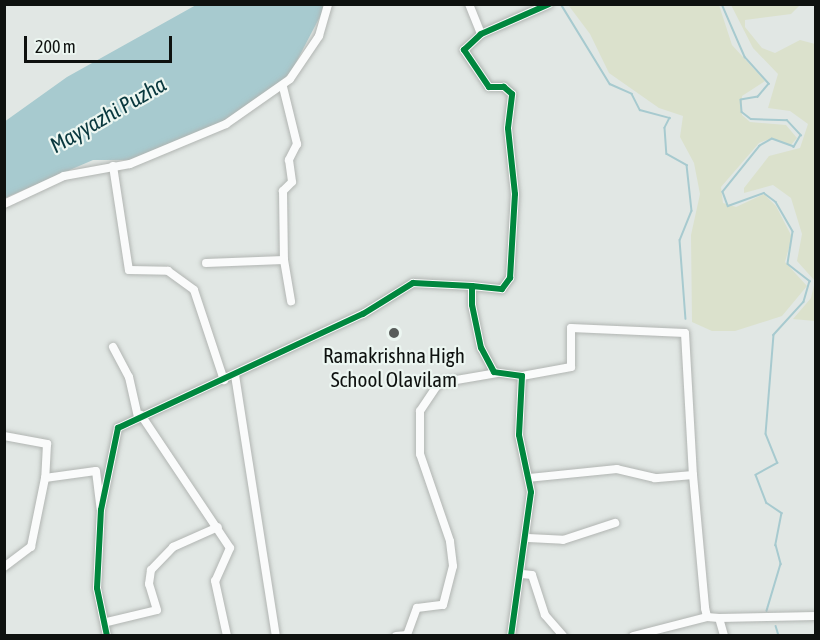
<!DOCTYPE html>
<style>
body{margin:0}
#map{position:relative;width:820px;height:640px;overflow:hidden;background:#e1e7e4;font-family:"Asap Condensed",sans-serif}
div>[style]{position:absolute}
.green>*{inset:0;background:#dbe1cc}
.water>*{inset:0;background:#a7cacf}
.stream>*{height:1.5px;margin:-0.75px;padding:0 0.75px;transform-origin:0.75px;border-radius:0.75px;background:#a7cacf}
.roads{filter:drop-shadow(0 0 2px #b1b5b2) drop-shadow(0 0 2px #b1b5b2)}
.minor>*{height:8px;margin:-4px;padding:0 4px;transform-origin:4px;border-radius:4px;background:#fafbfb}
.cycleway>*{height:6px;margin:-3px;padding:0 3px;transform-origin:3px;border-radius:3px;background:#00873e}
.dots>*{width:16px;height:16px;translate:-50% -50%;box-sizing:border-box;border:3px solid #ecf6f1;border-radius:50%}
span{translate:-50% -50%;white-space:nowrap;text-align:center;line-height:1.15;-webkit-text-stroke:4.5px #ecf6f1;paint-order:stroke}
.poi-label{font-size:21px;color:#0e110f}
.water-label{font-size:22px;color:#08373d;font-style:italic}
.frame{position:absolute;inset:0;border:6px solid #0e110f;pointer-events:none}
.scale{position:absolute;left:24px;top:36px;width:148px;height:27px;box-sizing:border-box;border:3px solid #0e110f;border-top:0;padding-left:8px;font-size:18px;line-height:21px;white-space:nowrap;color:#0e110f;-webkit-text-stroke:4px #ecf6f1;paint-order:stroke}
</style>
<div id="map">
<div class="green">
<div style="clip-path:polygon(719px 5px,732px 45px,765px 81px,742px 96px,742px 115px,750px 122px,786px 125px,797px 138px,790px 146px,772px 138px,759px 143px,721px 187px,723px 203px,736px 207px,764px 194px,776px 206px,792px 237px,785px 262px,807px 286px,782px 316px,735px 331px,712px 331px,692px 322px,691px 235px,700px 194px,694px 163px,680px 137px,683px 116px,659px 108px,609px 73px,590px 34px,569px 6px)"></div>
<div style="clip-path:polygon(731px 5px,800px 5px,791px 14px,745px 20px,745px 27px,762px 48px,775px 53px,800px 40px,815px 44px,815px 321px,793px 319px,811px 298px,815px 281px,797px 261px,802px 234px,791px 198px,773px 185px,744px 193px,744px 188px,769px 156px,800px 148px,808px 124px,790px 111px,768px 108px,778px 74px,753px 48px)"></div>
</div>
<div class="water">
<div style="clip-path:polygon(196px 5px,326px 5px,289px 76px,226px 123px,132px 160px,93px 160px,5px 198px,4px 122px,67px 77px)"></div>
</div>
<div class="stream">
<div style="left:561px;top:4px;width:94px;rotate:58.5deg"></div>
<div style="left:610px;top:84px;width:24px;rotate:24deg"></div>
<div style="left:632px;top:94px;width:18px;rotate:63deg"></div>
<div style="left:640px;top:110px;width:31px;rotate:15deg"></div>
<div style="left:670px;top:118px;width:11px;rotate:117deg"></div>
<div style="left:665px;top:128px;width:26px;rotate:86deg"></div>
<div style="left:667px;top:154px;width:23px;rotate:29deg"></div>
<div style="left:687px;top:165px;width:46px;rotate:83.8deg"></div>
<div style="left:692px;top:211px;width:31px;rotate:112deg"></div>
<div style="left:680px;top:240px;width:79px;rotate:85.7deg"></div>
<div style="left:722px;top:4px;width:58px;rotate:66.5deg"></div>
<div style="left:745px;top:57px;width:36px;rotate:48deg"></div>
<div style="left:769px;top:84px;width:17px;rotate:130deg"></div>
<div style="left:758px;top:97px;width:17px;rotate:170deg"></div>
<div style="left:741px;top:100px;width:12px;rotate:85deg"></div>
<div style="left:742px;top:112px;width:11px;rotate:38deg"></div>
<div style="left:751px;top:119px;width:36px;rotate:2deg"></div>
<div style="left:787px;top:120px;width:21px;rotate:47deg"></div>
<div style="left:801px;top:135px;width:14px;rotate:120deg"></div>
<div style="left:794px;top:147px;width:23px;rotate:-160deg"></div>
<div style="left:772px;top:139px;width:14px;rotate:150deg"></div>
<div style="left:760px;top:146px;width:59px;rotate:128.8deg"></div>
<div style="left:723px;top:192px;width:15px;rotate:70deg"></div>
<div style="left:728px;top:206px;width:38px;rotate:-20deg"></div>
<div style="left:764px;top:193px;width:15px;rotate:37deg"></div>
<div style="left:776px;top:202px;width:34px;rotate:60deg"></div>
<div style="left:793px;top:232px;width:32px;rotate:99deg"></div>
<div style="left:788px;top:264px;width:28px;rotate:38deg"></div>
<div style="left:810px;top:281px;width:22px;rotate:106deg"></div>
<div style="left:804px;top:302px;width:45px;rotate:132.3deg"></div>
<div style="left:774px;top:335px;width:99px;rotate:94.6deg"></div>
<div style="left:766px;top:434px;width:31px;rotate:68deg"></div>
<div style="left:778px;top:463px;width:25px;rotate:151deg"></div>
<div style="left:756px;top:475px;width:30px;rotate:69deg"></div>
<div style="left:767px;top:503px;width:18px;rotate:34deg"></div>
<div style="left:782px;top:513px;width:33px;rotate:101deg"></div>
<div style="left:776px;top:545px;width:20px;rotate:75deg"></div>
<div style="left:781px;top:564px;width:49px;rotate:106.6deg"></div>
<div style="left:776px;top:626px;width:10px;rotate:73deg"></div>
</div>
<div class="roads">
<div class="minor">
<div style="left:469px;top:4px;width:32px;rotate:68deg"></div>
<div style="left:283px;top:87px;width:59px;rotate:76.2deg"></div>
<div style="left:297px;top:144px;width:18px;rotate:117deg"></div>
<div style="left:289px;top:160px;width:22px;rotate:82deg"></div>
<div style="left:292px;top:182px;width:13px;rotate:135deg"></div>
<div style="left:283px;top:191px;width:69px;rotate:89.2deg"></div>
<div style="left:284px;top:260px;width:42px;rotate:80.3deg"></div>
<div style="left:113px;top:166px;width:105px;rotate:81.3deg"></div>
<div style="left:129px;top:270px;width:39px;rotate:1deg"></div>
<div style="left:168px;top:271px;width:32px;rotate:36deg"></div>
<div style="left:194px;top:290px;width:95px;rotate:71.6deg"></div>
<div style="left:4px;top:204px;width:66px;rotate:-25deg"></div>
<div style="left:64px;top:176px;width:67px;rotate:-10.3deg"></div>
<div style="left:130px;top:164px;width:104px;rotate:-22.6deg"></div>
<div style="left:226px;top:124px;width:78px;rotate:-35.1deg"></div>
<div style="left:290px;top:79px;width:52px;rotate:-56deg"></div>
<div style="left:319px;top:36px;width:33px;rotate:-74deg"></div>
<div style="left:206px;top:263px;width:78px;rotate:-2.2deg"></div>
<div style="left:113px;top:347px;width:34px;rotate:62deg"></div>
<div style="left:129px;top:377px;width:41px;rotate:77.3deg"></div>
<div style="left:235px;top:375px;width:264px;rotate:81.1deg"></div>
<div style="left:522px;top:376px;width:50px;rotate:-10.4deg"></div>
<div style="left:571px;top:367px;width:39px;rotate:-90deg"></div>
<div style="left:571px;top:328px;width:114px;rotate:2.5deg"></div>
<div style="left:685px;top:333px;width:142px;rotate:86.8deg"></div>
<div style="left:693px;top:475px;width:38px;rotate:175deg"></div>
<div style="left:655px;top:478px;width:39px;rotate:-167deg"></div>
<div style="left:617px;top:469px;width:88px;rotate:174.2deg"></div>
<div style="left:141px;top:415px;width:160px;rotate:56.2deg"></div>
<div style="left:230px;top:548px;width:36px;rotate:114deg"></div>
<div style="left:215px;top:581px;width:56px;rotate:77.7deg"></div>
<div style="left:4px;top:436px;width:44px;rotate:10.5deg"></div>
<div style="left:47px;top:444px;width:34px;rotate:93deg"></div>
<div style="left:693px;top:475px;width:134px;rotate:84.8deg"></div>
<div style="left:705px;top:608px;width:9px;rotate:77deg"></div>
<div style="left:707px;top:617px;width:12px;rotate:5deg"></div>
<div style="left:719px;top:618px;width:19px;rotate:74deg"></div>
<div style="left:528px;top:538px;width:35px;rotate:3deg"></div>
<div style="left:563px;top:540px;width:55px;rotate:-18.1deg"></div>
<div style="left:4px;top:567px;width:34px;rotate:-37deg"></div>
<div style="left:31px;top:547px;width:70px;rotate:-78.5deg"></div>
<div style="left:45px;top:478px;width:51px;rotate:-7.8deg"></div>
<div style="left:96px;top:471px;width:38px;rotate:83deg"></div>
<div style="left:522px;top:574px;width:10px;rotate:6deg"></div>
<div style="left:532px;top:575px;width:42px;rotate:72deg"></div>
<div style="left:545px;top:615px;width:28px;rotate:49deg"></div>
<div style="left:719px;top:618px;width:97px;rotate:-1.2deg"></div>
<div style="left:107px;top:622px;width:51px;rotate:-13.5deg"></div>
<div style="left:157px;top:610px;width:27px;rotate:-107deg"></div>
<div style="left:149px;top:584px;width:14px;rotate:-82deg"></div>
<div style="left:151px;top:570px;width:32px;rotate:-46deg"></div>
<div style="left:173px;top:547px;width:49px;rotate:-24deg"></div>
<div style="left:107px;top:636px;width:49px;rotate:-101.8deg"></div>
<div style="left:97px;top:588px;width:78px;rotate:-87.1deg"></div>
<div style="left:101px;top:510px;width:84px;rotate:-78.3deg"></div>
<div style="left:118px;top:428px;width:270px;rotate:-25deg"></div>
<div style="left:363px;top:314px;width:59px;rotate:-31.8deg"></div>
<div style="left:413px;top:283px;width:59px;rotate:2.9deg"></div>
<div style="left:396px;top:636px;width:11px;rotate:-5deg"></div>
<div style="left:407px;top:635px;width:29px;rotate:-70deg"></div>
<div style="left:417px;top:608px;width:26px;rotate:-7deg"></div>
<div style="left:443px;top:605px;width:40px;rotate:-75.6deg"></div>
<div style="left:453px;top:566px;width:25px;rotate:-97deg"></div>
<div style="left:450px;top:541px;width:92px;rotate:-109deg"></div>
<div style="left:420px;top:454px;width:43px;rotate:-90deg"></div>
<div style="left:420px;top:411px;width:34px;rotate:-56deg"></div>
<div style="left:439px;top:383px;width:59px;rotate:-9.8deg"></div>
<div style="left:511px;top:636px;width:145px;rotate:-82.1deg"></div>
<div style="left:531px;top:492px;width:58px;rotate:-101.9deg"></div>
<div style="left:519px;top:435px;width:59px;rotate:-87.1deg"></div>
<div style="left:522px;top:376px;width:28px;rotate:-172deg"></div>
<div style="left:494px;top:372px;width:27px;rotate:-118deg"></div>
<div style="left:481px;top:348px;width:44px;rotate:-101.8deg"></div>
<div style="left:472px;top:305px;width:19px;rotate:-90deg"></div>
<div style="left:472px;top:286px;width:30px;rotate:6deg"></div>
<div style="left:502px;top:289px;width:14px;rotate:-54deg"></div>
<div style="left:510px;top:278px;width:84px;rotate:-86.6deg"></div>
<div style="left:515px;top:194px;width:66px;rotate:-96.1deg"></div>
<div style="left:508px;top:128px;width:34px;rotate:-83deg"></div>
<div style="left:512px;top:94px;width:11px;rotate:-139deg"></div>
<div style="left:504px;top:87px;width:15px;rotate:180deg"></div>
<div style="left:489px;top:87px;width:45px;rotate:-124deg"></div>
<div style="left:464px;top:50px;width:23px;rotate:-43deg"></div>
<div style="left:481px;top:34px;width:74px;rotate:-23.8deg"></div>
<div style="left:633px;top:636px;width:76px;rotate:-14.4deg"></div>
</div>
</div>
<div class="cycleway">
<div style="left:107px;top:636px;width:49px;rotate:-101.8deg"></div>
<div style="left:97px;top:588px;width:78px;rotate:-87.1deg"></div>
<div style="left:101px;top:510px;width:84px;rotate:-78.3deg"></div>
<div style="left:118px;top:428px;width:270px;rotate:-25deg"></div>
<div style="left:363px;top:314px;width:59px;rotate:-31.8deg"></div>
<div style="left:413px;top:283px;width:59px;rotate:2.9deg"></div>
<div style="left:511px;top:636px;width:145px;rotate:-82.1deg"></div>
<div style="left:531px;top:492px;width:58px;rotate:-101.9deg"></div>
<div style="left:519px;top:435px;width:59px;rotate:-87.1deg"></div>
<div style="left:522px;top:376px;width:28px;rotate:-172deg"></div>
<div style="left:494px;top:372px;width:27px;rotate:-118deg"></div>
<div style="left:481px;top:348px;width:44px;rotate:-101.8deg"></div>
<div style="left:472px;top:305px;width:19px;rotate:-90deg"></div>
<div style="left:472px;top:286px;width:30px;rotate:6deg"></div>
<div style="left:502px;top:289px;width:14px;rotate:-54deg"></div>
<div style="left:510px;top:278px;width:84px;rotate:-86.6deg"></div>
<div style="left:515px;top:194px;width:66px;rotate:-96.1deg"></div>
<div style="left:508px;top:128px;width:34px;rotate:-83deg"></div>
<div style="left:512px;top:94px;width:11px;rotate:-139deg"></div>
<div style="left:504px;top:87px;width:15px;rotate:180deg"></div>
<div style="left:489px;top:87px;width:45px;rotate:-124deg"></div>
<div style="left:464px;top:50px;width:23px;rotate:-43deg"></div>
<div style="left:481px;top:34px;width:74px;rotate:-23.8deg"></div>
</div>
<div class="dots">
<div style="left:394px;top:333px;background:#585c5a"></div>
</div>
<div class="poi-label">
<span style="left:394px;top:367px">Ramakrishna High<br>School Olavilam</span>
</div>
<div class="water-label">
<span style="left:108px;top:115px;rotate:-30deg">Mayyazhi Puzha</span>
</div>
<div class="frame"></div>
<div class="scale">200 m</div>
</div>
